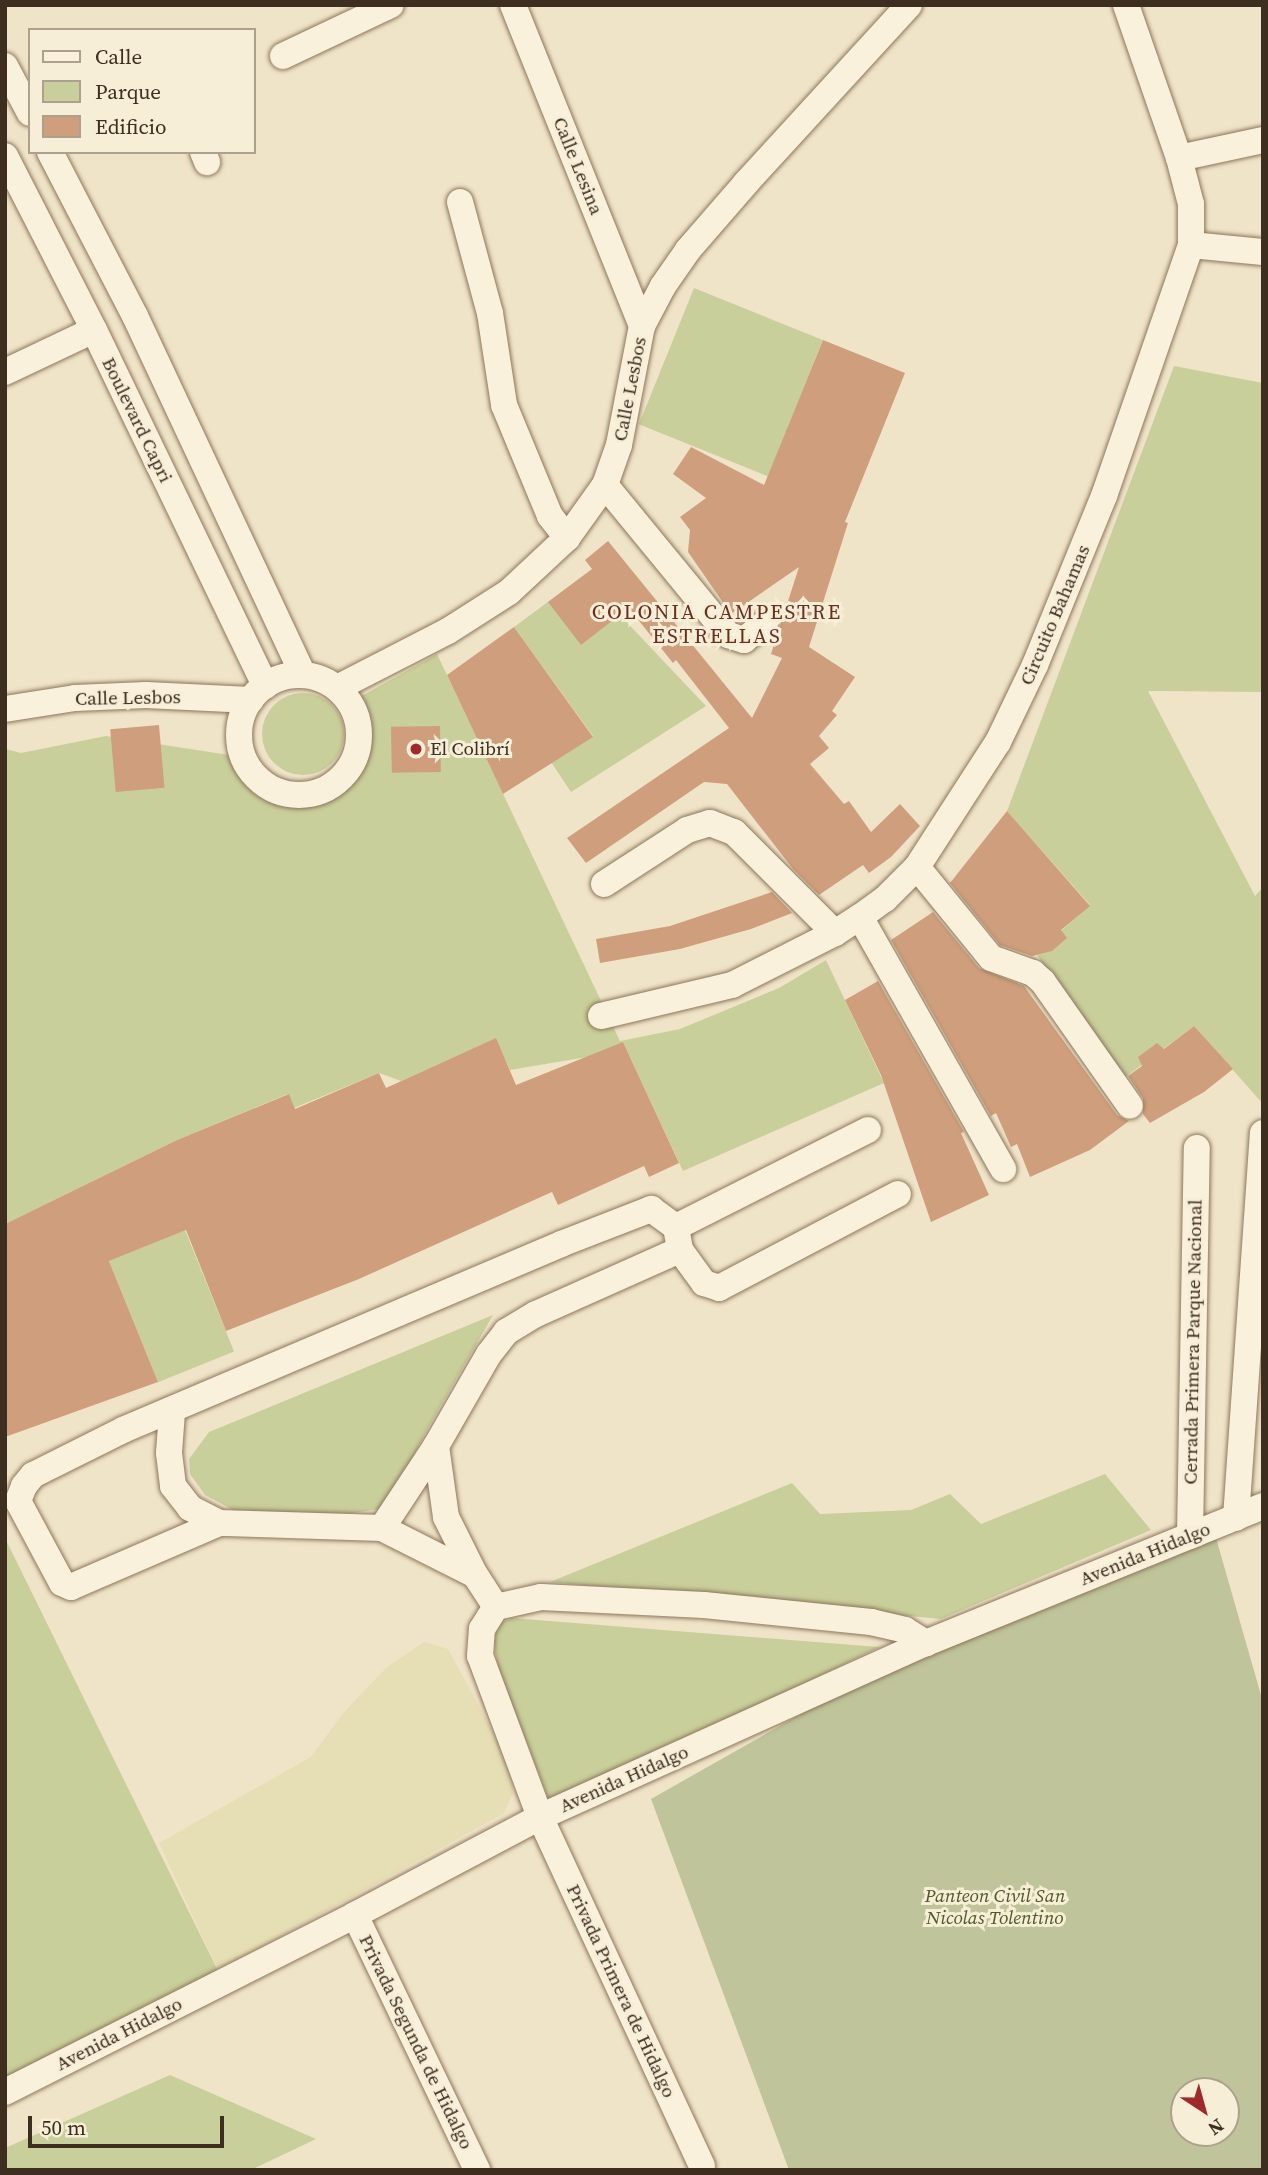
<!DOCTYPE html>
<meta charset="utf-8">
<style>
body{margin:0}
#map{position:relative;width:1268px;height:2175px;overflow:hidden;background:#f0e4c8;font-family:"Source Serif 4",serif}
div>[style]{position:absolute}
.farmland>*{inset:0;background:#e6deb5}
.green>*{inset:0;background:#c9cf9b;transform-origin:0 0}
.round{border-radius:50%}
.cemetery>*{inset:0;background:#bfc49a}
.building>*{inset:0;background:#cf9f7d;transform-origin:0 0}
.roads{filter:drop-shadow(0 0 2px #8d765c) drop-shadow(0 0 2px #8d765c)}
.minor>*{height:26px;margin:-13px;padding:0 13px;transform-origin:13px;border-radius:13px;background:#faf1dc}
.minor>.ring{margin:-13px;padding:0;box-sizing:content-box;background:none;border:26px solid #faf1dc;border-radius:50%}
.dots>*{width:19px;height:19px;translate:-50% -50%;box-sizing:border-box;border:4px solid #f7eed8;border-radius:50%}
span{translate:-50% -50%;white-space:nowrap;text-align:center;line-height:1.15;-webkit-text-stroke:6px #f7eed8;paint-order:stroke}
.street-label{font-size:19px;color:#3d2e20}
.poi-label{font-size:19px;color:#3d2e20}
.left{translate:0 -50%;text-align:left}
.park-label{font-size:19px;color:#4d5a26;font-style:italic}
.neighbourhood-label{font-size:21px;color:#6b2e1e;letter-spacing:2px}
.frame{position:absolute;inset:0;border:7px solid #3d2e20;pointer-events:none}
.legend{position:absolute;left:28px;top:28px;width:228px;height:126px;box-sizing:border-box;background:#f7eed8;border:2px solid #ada18e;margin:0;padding:9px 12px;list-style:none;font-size:21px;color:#3d2e20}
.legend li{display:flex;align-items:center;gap:14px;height:35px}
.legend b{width:35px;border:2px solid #ada18e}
.north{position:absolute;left:1170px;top:2077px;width:70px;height:70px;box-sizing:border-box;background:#f7eed8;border:2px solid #ada18e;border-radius:50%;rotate:144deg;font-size:19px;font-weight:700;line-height:28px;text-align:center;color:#3d2e20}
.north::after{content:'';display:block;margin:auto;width:24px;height:32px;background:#9e2a2b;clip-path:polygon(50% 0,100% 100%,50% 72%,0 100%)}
.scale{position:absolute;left:28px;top:2116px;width:196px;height:32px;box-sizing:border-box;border:4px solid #3d2e20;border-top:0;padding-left:9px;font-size:21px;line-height:24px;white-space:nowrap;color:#3d2e20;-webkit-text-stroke:5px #f7eed8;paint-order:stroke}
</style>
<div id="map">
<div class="farmland">
<div style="clip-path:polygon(424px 1642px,448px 1649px,507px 1758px,513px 1793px,504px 1813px,218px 1971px,159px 1843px,311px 1757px,344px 1712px,387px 1667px)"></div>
</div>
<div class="green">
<div style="left:694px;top:288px;width:139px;height:147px;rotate:22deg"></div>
<div style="clip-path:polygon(1174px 366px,1263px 383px,1263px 692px,1148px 691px,1255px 896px,1263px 887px,1263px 1104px,1194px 1026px,1119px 1082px,1036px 953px,1090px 905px,1007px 811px)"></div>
<div style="clip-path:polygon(583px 576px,706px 706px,571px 792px,551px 762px,593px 736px,514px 627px)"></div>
<div style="clip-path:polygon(437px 654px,620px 1041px,680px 1029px,779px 988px,826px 960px,884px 1083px,683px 1171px,623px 1042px,593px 1056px,510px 1070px,495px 1039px,401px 1081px,379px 1073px,294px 1108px,288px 1094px,177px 1140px,5px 1224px,5px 749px,21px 753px,106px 736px,242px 757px,252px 775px,267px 787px,287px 794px,307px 795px,326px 789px,342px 777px,354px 760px,359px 741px,359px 722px,351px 702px)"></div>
<div class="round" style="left:262px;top:693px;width:82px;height:82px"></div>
<div style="left:185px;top:1230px;width:131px;height:82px;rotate:68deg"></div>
<div style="clip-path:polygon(493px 1315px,424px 1435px,412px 1460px,405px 1491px,379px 1509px,313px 1519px,241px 1514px,205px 1495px,190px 1474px,189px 1459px,209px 1432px)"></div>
<div style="clip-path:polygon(1105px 1474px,1151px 1530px,941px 1619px,550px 1582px,792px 1483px,820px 1514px,911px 1510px,950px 1494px,981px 1524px)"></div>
<div style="clip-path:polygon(5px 1538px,218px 1971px,5px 2077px)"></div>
<div style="clip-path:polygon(512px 1618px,879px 1647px,552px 1808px,498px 1668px,494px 1642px,498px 1624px)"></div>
<div style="clip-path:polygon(170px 2075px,316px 2139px,251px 2170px,5px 2170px,5px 2148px)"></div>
</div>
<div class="cemetery">
<div style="clip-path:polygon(evenodd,1214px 1531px,1263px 1702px,1263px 2170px,789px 2170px,651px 1799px,926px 1643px,1214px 1531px,1184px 2091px,1226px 2091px,1226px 2133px,1184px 2133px,1184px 2091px)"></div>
</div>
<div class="building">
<div style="clip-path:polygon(823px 340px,905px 373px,845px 522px,848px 523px,809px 647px,855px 677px,832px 711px,837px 715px,819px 736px,829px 748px,810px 764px,844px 804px,849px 801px,871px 832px,900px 804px,920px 826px,891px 857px,869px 873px,863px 865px,819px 895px,793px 869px,727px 784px,704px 782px,586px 863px,567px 838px,729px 728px,676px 660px,673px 663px,631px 611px,626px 610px,581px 645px,548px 602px,592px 569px,585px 560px,608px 541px,752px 718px,782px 658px,771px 654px,799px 567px,731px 614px,688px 552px,690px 530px,680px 517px,706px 498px,673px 474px,691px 447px,764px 485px)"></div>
<div style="clip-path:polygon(514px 627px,593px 737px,503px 794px,447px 675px)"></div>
<div style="left:159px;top:725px;width:63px;height:49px;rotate:85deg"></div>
<div style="left:440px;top:726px;width:46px;height:49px;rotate:89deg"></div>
<div style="clip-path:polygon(1007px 811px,1090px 906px,1061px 930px,1067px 938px,1052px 951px,1032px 956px,1000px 945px,950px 883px)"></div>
<div style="clip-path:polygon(772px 892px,792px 913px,751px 929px,680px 949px,600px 963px,596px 939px,670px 926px)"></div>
<div style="clip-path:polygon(933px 912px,979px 968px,1024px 986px,1117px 1115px,1129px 1121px,1090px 1150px,1030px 1177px,1017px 1144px,1011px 1147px,996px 1113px,991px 1116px,891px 940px)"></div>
<div style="clip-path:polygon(878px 981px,964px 1132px,961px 1133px,989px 1195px,931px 1222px,881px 1075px,845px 1000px)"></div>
<div style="clip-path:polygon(1194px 1026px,1233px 1069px,1204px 1092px,1150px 1123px,1143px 1114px,1143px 1098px,1128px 1076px,1142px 1066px,1138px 1057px,1157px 1043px,1164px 1049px)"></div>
<div style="clip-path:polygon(496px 1038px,516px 1085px,623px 1042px,679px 1163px,649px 1177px,644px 1166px,558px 1205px,552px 1192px,359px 1279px,226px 1331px,186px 1230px,109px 1261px,158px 1382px,5px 1437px,5px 1224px,177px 1140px,289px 1094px,295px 1109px,379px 1073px,386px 1088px)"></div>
</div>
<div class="roads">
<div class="minor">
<div style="left:513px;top:5px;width:346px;rotate:68.1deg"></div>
<div style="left:283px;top:56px;width:119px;rotate:-25.3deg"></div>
<div style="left:5px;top:66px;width:53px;rotate:62deg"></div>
<div style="left:50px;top:152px;width:185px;rotate:62.6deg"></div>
<div style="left:135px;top:316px;width:396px;rotate:64.9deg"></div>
<div style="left:203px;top:152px;width:11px;rotate:68deg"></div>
<div style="left:5px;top:156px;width:195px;rotate:62.9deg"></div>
<div style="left:94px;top:330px;width:395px;rotate:64.3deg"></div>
<div style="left:1179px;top:158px;width:86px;rotate:-12.1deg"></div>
<div style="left:460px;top:202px;width:115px;rotate:74.9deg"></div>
<div style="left:490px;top:313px;width:93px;rotate:81.3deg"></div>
<div style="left:504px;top:405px;width:120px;rotate:67.5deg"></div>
<div style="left:550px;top:516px;width:28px;rotate:52deg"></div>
<div style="left:1191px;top:245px;width:72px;rotate:5.6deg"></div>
<div style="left:5px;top:372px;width:98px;rotate:-25.3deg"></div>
<div style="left:605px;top:485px;width:194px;rotate:50.6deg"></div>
<div style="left:728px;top:635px;width:17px;rotate:17deg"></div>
<div style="left:744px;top:640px;width:27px;rotate:-39deg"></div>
<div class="ring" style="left:239px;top:675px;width:94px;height:94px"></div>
<div style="left:337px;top:688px;width:125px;rotate:-27.2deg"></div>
<div style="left:448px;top:631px;width:72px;rotate:-32.6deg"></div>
<div style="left:509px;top:592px;width:79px;rotate:-43deg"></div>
<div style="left:567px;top:538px;width:65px;rotate:-54.4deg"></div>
<div style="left:605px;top:485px;width:42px;rotate:-70.7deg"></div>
<div style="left:619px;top:445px;width:121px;rotate:-79.1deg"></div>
<div style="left:642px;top:326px;width:45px;rotate:-62.3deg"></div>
<div style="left:663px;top:286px;width:44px;rotate:-55.2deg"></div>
<div style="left:688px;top:250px;width:89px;rotate:-49.1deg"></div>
<div style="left:746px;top:183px;width:241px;rotate:-47.5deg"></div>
<div style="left:5px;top:709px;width:71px;rotate:-8.9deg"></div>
<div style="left:75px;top:698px;width:71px;rotate:-2.4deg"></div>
<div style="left:146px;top:695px;width:105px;rotate:2.7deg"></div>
<div style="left:917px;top:867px;width:117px;rotate:50.9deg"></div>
<div style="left:991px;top:958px;width:45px;rotate:19.7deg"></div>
<div style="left:1033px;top:973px;width:13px;rotate:42deg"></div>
<div style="left:1043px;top:982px;width:151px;rotate:54.9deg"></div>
<div style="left:604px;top:884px;width:99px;rotate:-33deg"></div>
<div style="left:687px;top:830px;width:24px;rotate:-17deg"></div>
<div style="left:710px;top:823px;width:26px;rotate:21deg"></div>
<div style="left:734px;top:832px;width:143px;rotate:45deg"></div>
<div style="left:860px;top:917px;width:290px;rotate:60.4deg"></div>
<div style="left:601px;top:1016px;width:135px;rotate:-13.3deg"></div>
<div style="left:732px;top:985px;width:115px;rotate:-26.8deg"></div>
<div style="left:835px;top:933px;width:30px;rotate:-33deg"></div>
<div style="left:860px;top:917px;width:31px;rotate:-36deg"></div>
<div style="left:885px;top:899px;width:45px;rotate:-45deg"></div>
<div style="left:917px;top:867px;width:149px;rotate:-57.1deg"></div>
<div style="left:998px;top:742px;width:85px;rotate:-64.3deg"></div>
<div style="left:1035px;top:665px;width:183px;rotate:-67.8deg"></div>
<div style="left:1104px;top:496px;width:266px;rotate:-70.9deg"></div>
<div style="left:1191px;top:245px;width:41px;rotate:-90deg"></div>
<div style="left:1191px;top:204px;width:48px;rotate:-104.6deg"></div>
<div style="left:1179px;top:158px;width:162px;rotate:-109.1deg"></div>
<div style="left:676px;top:1227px;width:215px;rotate:-26.8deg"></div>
<div style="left:172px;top:1412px;width:41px;rotate:94.2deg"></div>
<div style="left:169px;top:1453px;width:33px;rotate:83deg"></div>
<div style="left:173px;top:1486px;width:28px;rotate:52deg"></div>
<div style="left:190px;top:1508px;width:33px;rotate:27deg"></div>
<div style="left:1236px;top:1518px;width:386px;rotate:-86deg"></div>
<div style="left:382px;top:1528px;width:98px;rotate:-56.6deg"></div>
<div style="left:1190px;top:1536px;width:388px;rotate:-89deg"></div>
<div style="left:475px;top:1575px;width:65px;rotate:-116.6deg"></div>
<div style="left:446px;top:1517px;width:72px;rotate:-98deg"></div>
<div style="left:436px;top:1446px;width:106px;rotate:-60.1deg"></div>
<div style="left:489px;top:1354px;width:28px;rotate:-52deg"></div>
<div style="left:506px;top:1332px;width:35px;rotate:-31deg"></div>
<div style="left:536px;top:1314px;width:158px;rotate:-24deg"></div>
<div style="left:496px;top:1607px;width:38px;rotate:-123deg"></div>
<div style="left:475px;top:1575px;width:104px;rotate:-153.2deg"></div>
<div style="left:382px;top:1528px;width:163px;rotate:-178.2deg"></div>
<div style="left:219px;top:1523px;width:161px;rotate:156.6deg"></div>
<div style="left:71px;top:1587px;width:10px;rotate:-156deg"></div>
<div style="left:62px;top:1583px;width:93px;rotate:-118.2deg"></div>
<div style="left:18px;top:1501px;width:16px;rotate:-68deg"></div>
<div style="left:24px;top:1486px;width:14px;rotate:-51deg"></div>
<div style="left:33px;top:1475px;width:101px;rotate:-26.6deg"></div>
<div style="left:123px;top:1430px;width:476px;rotate:-23deg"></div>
<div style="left:561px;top:1244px;width:97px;rotate:-21.3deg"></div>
<div style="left:651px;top:1209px;width:31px;rotate:36deg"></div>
<div style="left:676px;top:1227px;width:23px;rotate:80deg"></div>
<div style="left:680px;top:1250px;width:41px;rotate:54deg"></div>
<div style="left:704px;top:1283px;width:16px;rotate:18deg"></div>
<div style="left:719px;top:1288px;width:202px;rotate:-27.7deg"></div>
<div style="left:355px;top:1915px;width:283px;rotate:64.4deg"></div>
<div style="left:5px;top:2092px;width:392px;rotate:-26.8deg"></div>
<div style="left:355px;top:1915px;width:209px;rotate:-27.9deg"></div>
<div style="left:540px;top:1817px;width:423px;rotate:-24.3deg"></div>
<div style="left:926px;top:1643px;width:364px;rotate:-22.1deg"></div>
<div style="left:702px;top:2166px;width:385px;rotate:-114.9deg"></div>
<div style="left:540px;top:1817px;width:172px;rotate:-110.4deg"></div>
<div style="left:480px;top:1656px;width:27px;rotate:-86deg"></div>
<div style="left:482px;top:1629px;width:26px;rotate:-58deg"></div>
<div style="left:496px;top:1607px;width:46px;rotate:-12.5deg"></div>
<div style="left:541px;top:1597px;width:163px;rotate:2.8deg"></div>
<div style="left:704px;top:1605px;width:168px;rotate:5.8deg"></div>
<div style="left:871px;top:1622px;width:35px;rotate:13deg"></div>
<div style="left:905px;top:1630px;width:25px;rotate:32deg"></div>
</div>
</div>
<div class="dots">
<div style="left:416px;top:749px;background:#9e2a2b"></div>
</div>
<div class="street-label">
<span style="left:578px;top:166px;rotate:68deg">Calle Lesina</span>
<span style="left:630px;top:389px;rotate:-79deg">Calle Lesbos</span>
<span style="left:137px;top:420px;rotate:64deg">Boulevard Capri</span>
<span style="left:1055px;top:615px;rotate:-67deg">Circuito Bahamas</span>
<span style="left:128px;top:698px;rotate:-1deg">Calle Lesbos</span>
<span style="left:1193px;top:1342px;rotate:-89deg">Cerrada Primera Parque Nacional</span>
<span style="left:1145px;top:1554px;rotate:-22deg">Avenida Hidalgo</span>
<span style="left:624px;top:1779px;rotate:-24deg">Avenida Hidalgo</span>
<span style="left:621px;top:1991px;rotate:65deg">Privada Primera de Hidalgo</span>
<span style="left:119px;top:2034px;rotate:-27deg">Avenida Hidalgo</span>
<span style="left:416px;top:2042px;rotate:64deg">Privada Segunda de Hidalgo</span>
</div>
<div class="poi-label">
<span class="left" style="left:430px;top:749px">El Colibrí</span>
</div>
<div class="park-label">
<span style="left:995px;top:1907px">Panteon Civil San<br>Nicolas Tolentino</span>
</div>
<div class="neighbourhood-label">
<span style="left:717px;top:624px">COLONIA CAMPESTRE<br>ESTRELLAS</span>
</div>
<div class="frame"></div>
<ul class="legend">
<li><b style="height:9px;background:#faf1dc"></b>Calle</li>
<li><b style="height:19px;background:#c9cf9b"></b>Parque</li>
<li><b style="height:19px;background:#cf9f7d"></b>Edificio</li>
</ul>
<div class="north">N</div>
<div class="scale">50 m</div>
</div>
